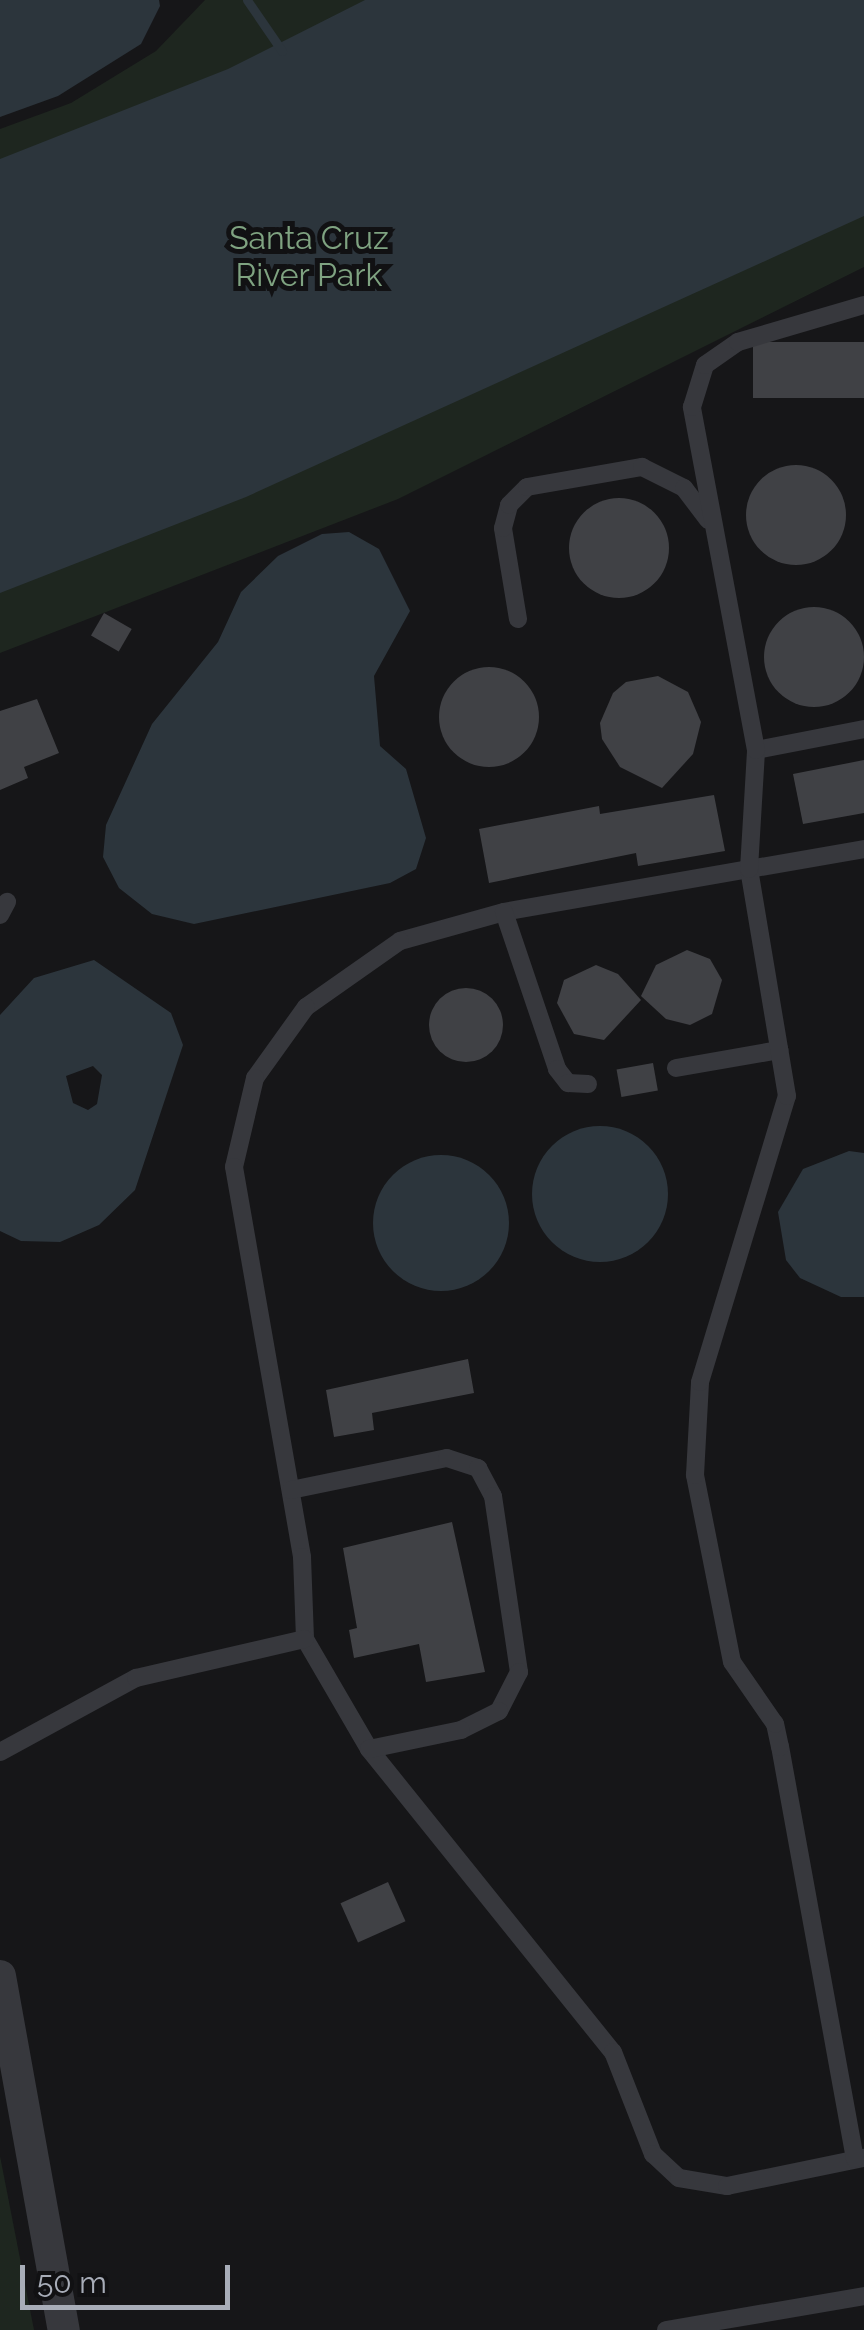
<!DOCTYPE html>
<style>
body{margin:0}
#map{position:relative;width:864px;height:2330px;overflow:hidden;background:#161618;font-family:Raleway,sans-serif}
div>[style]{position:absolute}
.green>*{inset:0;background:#1e261f}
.water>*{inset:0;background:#2c353c}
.round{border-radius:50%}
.stream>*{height:9px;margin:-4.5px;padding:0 4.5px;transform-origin:4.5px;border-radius:4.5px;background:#2c353c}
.building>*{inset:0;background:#404145;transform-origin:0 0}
.service>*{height:18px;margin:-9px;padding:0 9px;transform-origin:9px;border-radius:9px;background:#37383d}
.minor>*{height:32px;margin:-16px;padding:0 16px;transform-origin:16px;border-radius:16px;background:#37383d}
span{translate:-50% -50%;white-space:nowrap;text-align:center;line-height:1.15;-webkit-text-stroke:10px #111113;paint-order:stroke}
.park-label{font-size:32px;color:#7fa381}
.scale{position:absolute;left:20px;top:2265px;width:210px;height:45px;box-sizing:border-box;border:5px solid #a8adb8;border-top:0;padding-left:12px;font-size:30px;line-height:35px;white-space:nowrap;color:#a8adb8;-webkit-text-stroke:8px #111113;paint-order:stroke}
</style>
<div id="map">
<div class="green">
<div style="clip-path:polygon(205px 0,864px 0,864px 267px,398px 499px,0 653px,0 129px,71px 103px,156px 51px)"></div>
<div style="clip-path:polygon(0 2156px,34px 2330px,0 2330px)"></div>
</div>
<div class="water">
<div style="clip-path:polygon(0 0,159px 0,160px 6px,141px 44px,58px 96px,0 117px)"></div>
<div style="clip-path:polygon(365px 0,864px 0,864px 216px,246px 497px,0 593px,0 159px,228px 69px)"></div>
<div style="clip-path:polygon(349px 532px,379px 549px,410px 611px,374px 676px,380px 746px,406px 769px,426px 838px,416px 869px,390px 883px,194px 924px,152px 914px,119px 888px,103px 857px,106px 825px,152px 724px,218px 642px,241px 592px,278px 556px,322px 534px)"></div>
<div style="clip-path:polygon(evenodd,94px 960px,171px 1013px,183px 1045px,135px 1190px,99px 1225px,60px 1242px,21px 1241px,0 1231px,0 1015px,34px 978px,94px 960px,93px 1066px,102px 1075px,97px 1104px,88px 1110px,73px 1103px,66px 1076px,93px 1066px)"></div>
<div class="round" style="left:532px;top:1126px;width:136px;height:136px"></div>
<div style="clip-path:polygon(849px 1151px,864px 1153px,864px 1297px,841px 1297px,800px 1278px,786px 1260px,778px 1212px,803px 1169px)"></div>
<div class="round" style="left:373px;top:1155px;width:136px;height:136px"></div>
</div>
<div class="stream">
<div style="left:247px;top:0;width:62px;rotate:55.5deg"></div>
</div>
<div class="building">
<div style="left:864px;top:342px;width:56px;height:111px;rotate:90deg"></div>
<div class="round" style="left:746px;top:465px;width:100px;height:100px"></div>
<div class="round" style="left:569px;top:498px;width:100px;height:100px"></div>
<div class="round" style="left:764px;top:607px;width:100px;height:100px"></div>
<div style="left:104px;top:613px;width:32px;height:26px;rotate:30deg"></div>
<div class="round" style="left:439px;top:667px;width:100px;height:100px"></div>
<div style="clip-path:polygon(658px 676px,688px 692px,701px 722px,693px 754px,662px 788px,620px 767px,602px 739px,600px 723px,613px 693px,626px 682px)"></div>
<div style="clip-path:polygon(37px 699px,59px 753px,24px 767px,28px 778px,0 790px,0 711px)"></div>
<div style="clip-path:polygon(864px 760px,864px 813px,803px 824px,793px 774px)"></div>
<div style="clip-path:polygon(714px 795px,725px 851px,638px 866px,636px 853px,489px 883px,479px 829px,599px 806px,600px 814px)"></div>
<div style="clip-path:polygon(687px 950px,710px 959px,722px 980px,712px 1014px,690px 1025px,666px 1019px,641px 996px,656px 965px)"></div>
<div style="clip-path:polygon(596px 965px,618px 974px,641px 1000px,604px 1040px,574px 1034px,557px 1003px,564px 980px)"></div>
<div class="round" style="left:429px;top:988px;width:74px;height:74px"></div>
<div style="left:653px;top:1063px;width:28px;height:37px;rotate:80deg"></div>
<div style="clip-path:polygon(468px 1359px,474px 1393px,372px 1413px,374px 1430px,334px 1437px,326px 1390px)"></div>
<div style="clip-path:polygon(452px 1522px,485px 1672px,426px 1682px,419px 1644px,354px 1658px,349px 1630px,357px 1628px,343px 1548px)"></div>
<div style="left:388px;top:1882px;width:43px;height:52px;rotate:66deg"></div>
</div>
<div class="service">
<div style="left:518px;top:619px;width:92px;rotate:-99.4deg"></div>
<div style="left:503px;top:528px;width:24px;rotate:-75deg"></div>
<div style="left:509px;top:505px;width:25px;rotate:-45deg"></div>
<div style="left:527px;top:487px;width:117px;rotate:-9.9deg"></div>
<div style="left:642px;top:467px;width:47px;rotate:26.6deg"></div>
<div style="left:684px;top:488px;width:40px;rotate:53deg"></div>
<div style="left:756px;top:750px;width:110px;rotate:-11deg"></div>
<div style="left:864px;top:849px;width:365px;rotate:170.1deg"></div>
<div style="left:504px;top:912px;width:108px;rotate:164.4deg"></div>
<div style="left:400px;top:941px;width:115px;rotate:144.9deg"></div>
<div style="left:306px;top:1007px;width:87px;rotate:125.7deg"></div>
<div style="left:255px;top:1078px;width:91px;rotate:103.3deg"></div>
<div style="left:234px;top:1167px;width:396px;rotate:80.1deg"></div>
<div style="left:302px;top:1557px;width:82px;rotate:87.9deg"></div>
<div style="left:305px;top:1639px;width:127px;rotate:59.8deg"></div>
<div style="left:369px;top:1749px;width:389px;rotate:51.2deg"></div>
<div style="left:613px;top:2052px;width:110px;rotate:68.6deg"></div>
<div style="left:653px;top:2154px;width:35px;rotate:43deg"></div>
<div style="left:679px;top:2178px;width:49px;rotate:9.5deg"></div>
<div style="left:727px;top:2186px;width:140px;rotate:-11.6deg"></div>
<div style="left:504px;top:912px;width:166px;rotate:71.3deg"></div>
<div style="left:557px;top:1069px;width:18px;rotate:52deg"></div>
<div style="left:568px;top:1083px;width:20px;rotate:3deg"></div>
<div style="left:0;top:915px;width:15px;rotate:-62deg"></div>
<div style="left:676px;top:1068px;width:105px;rotate:-9.9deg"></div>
<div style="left:291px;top:1490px;width:159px;rotate:-11.6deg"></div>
<div style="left:447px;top:1458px;width:33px;rotate:18deg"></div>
<div style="left:478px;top:1468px;width:32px;rotate:62deg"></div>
<div style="left:493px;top:1496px;width:178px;rotate:81.6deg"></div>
<div style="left:519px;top:1672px;width:44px;rotate:117.1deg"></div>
<div style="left:499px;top:1711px;width:42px;rotate:153.4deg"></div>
<div style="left:461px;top:1730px;width:94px;rotate:168.3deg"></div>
<div style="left:0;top:1752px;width:155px;rotate:-28.6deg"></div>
<div style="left:136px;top:1678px;width:173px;rotate:-13deg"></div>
<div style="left:855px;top:2159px;width:419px;rotate:-100.3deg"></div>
<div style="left:780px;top:1747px;width:24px;rotate:-102deg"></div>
<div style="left:775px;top:1724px;width:75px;rotate:-124.7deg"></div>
<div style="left:732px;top:1662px;width:191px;rotate:-101.2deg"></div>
<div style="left:695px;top:1475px;width:93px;rotate:-86.9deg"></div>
<div style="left:700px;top:1382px;width:299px;rotate:-73.1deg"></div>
<div style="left:787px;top:1096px;width:230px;rotate:-99.5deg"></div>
<div style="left:749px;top:869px;width:119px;rotate:-86.6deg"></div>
<div style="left:756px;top:750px;width:349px;rotate:-100.6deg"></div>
<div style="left:692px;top:407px;width:44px;rotate:-72.8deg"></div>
<div style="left:705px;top:365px;width:40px;rotate:-34.9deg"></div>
<div style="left:738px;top:342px;width:131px;rotate:-16.4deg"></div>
<div style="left:666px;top:2330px;width:201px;rotate:-9.7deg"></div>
</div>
<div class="minor">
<div style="left:0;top:1976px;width:360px;rotate:79.8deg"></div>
</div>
<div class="park-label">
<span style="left:309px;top:257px">Santa Cruz<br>River Park</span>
</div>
<div class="scale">50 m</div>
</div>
